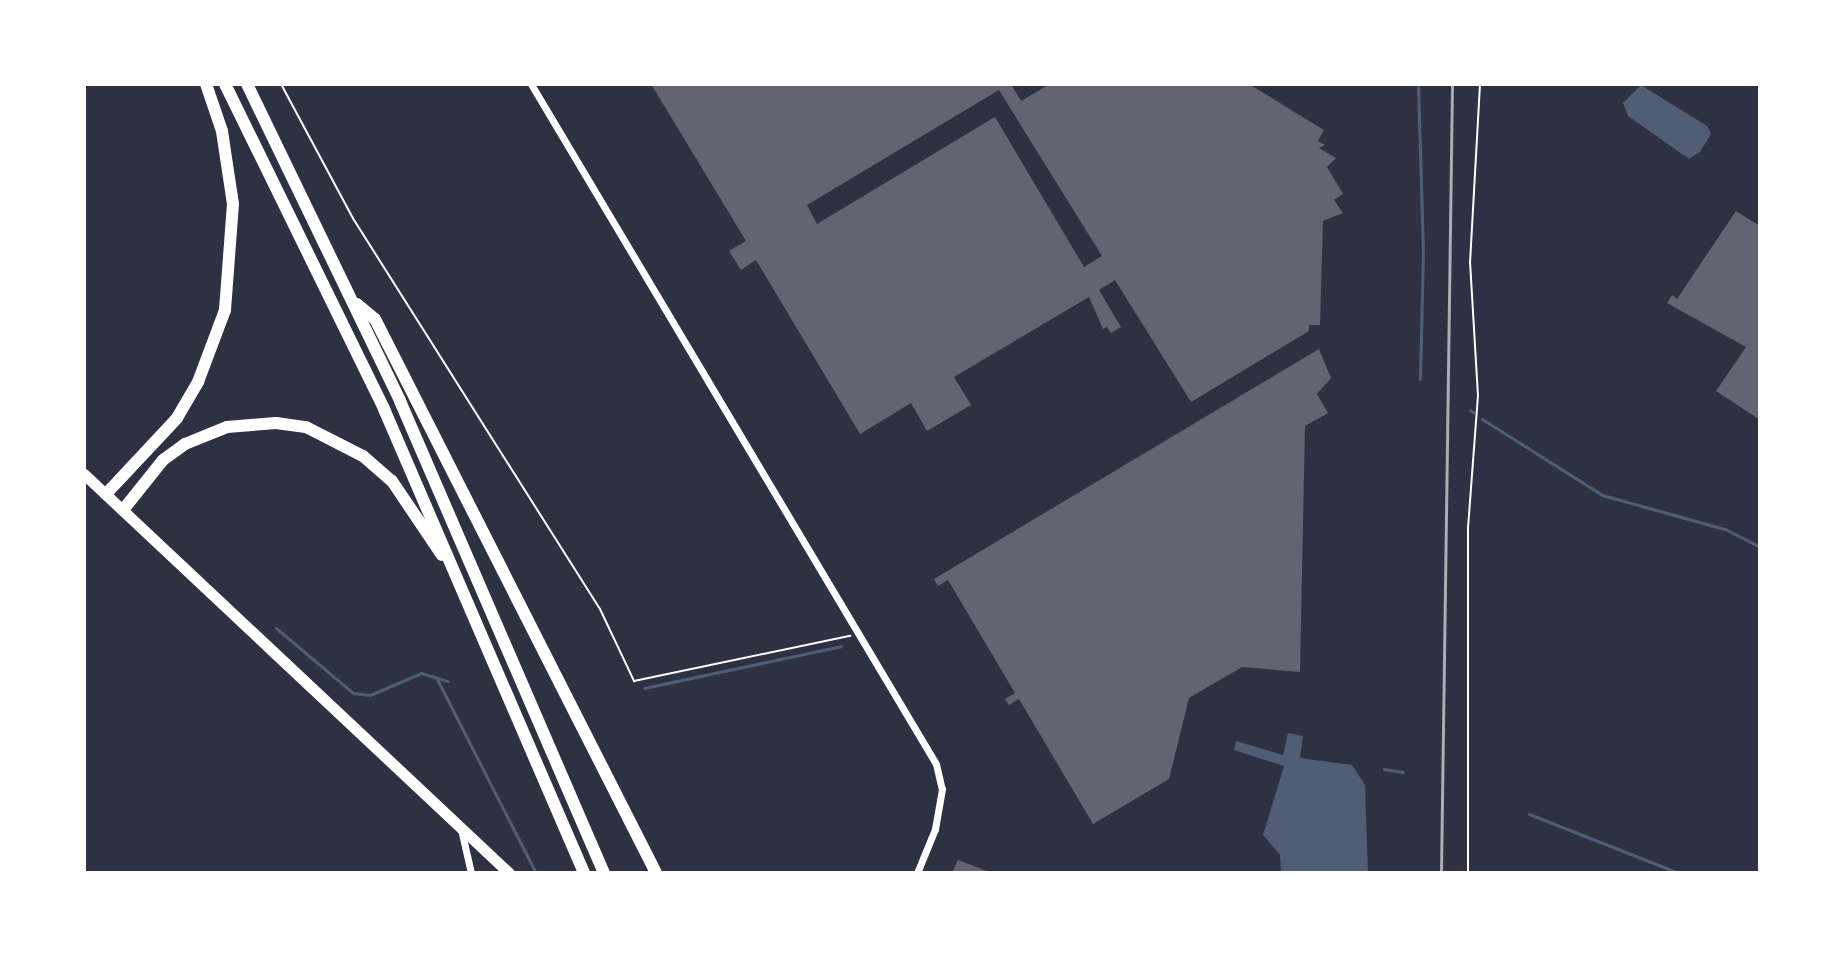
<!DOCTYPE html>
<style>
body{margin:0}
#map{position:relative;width:1844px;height:957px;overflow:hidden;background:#2d3142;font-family:Roboto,sans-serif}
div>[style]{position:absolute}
.water>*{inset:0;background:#4f5d75}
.stream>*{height:3px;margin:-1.5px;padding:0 1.5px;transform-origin:1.5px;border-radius:1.5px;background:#4f5d75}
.building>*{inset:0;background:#626471}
.path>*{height:2px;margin:-1px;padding:0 1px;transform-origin:1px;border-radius:1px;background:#fff}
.minor>*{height:7px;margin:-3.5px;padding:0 3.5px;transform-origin:3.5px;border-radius:3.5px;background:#fff}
.primary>*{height:11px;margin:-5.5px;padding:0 5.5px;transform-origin:5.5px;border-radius:5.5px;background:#fff}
.motorway>*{height:12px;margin:-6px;padding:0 6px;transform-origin:6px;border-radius:6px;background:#fff}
.rail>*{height:3px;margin:-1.5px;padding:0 1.5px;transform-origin:1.5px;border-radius:1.5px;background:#abadb3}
span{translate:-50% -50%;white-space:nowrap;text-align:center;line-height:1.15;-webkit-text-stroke:6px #fff;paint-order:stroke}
.frame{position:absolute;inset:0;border:86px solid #fff;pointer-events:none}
</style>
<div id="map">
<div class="water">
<div style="clip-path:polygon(1641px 85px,1707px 126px,1711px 134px,1700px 152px,1689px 159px,1628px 116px,1623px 103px)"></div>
<div style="clip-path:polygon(1288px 733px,1303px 736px,1300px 758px,1352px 765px,1365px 785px,1368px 873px,1281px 873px,1280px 855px,1263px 835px,1284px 766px,1234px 750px,1236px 741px,1283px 755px)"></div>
</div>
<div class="stream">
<div style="left:1418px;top:84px;width:169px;rotate:88.3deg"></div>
<div style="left:1423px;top:253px;width:126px;rotate:91.4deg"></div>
<div style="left:1470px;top:410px;width:4px;rotate:34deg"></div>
<div style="left:1482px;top:419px;width:142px;rotate:32.3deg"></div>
<div style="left:1602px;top:495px;width:128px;rotate:15.5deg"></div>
<div style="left:1725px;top:529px;width:39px;rotate:27deg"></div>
<div style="left:276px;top:628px;width:101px;rotate:40.2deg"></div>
<div style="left:353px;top:693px;width:17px;rotate:7deg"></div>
<div style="left:370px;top:695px;width:56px;rotate:-23.3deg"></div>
<div style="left:421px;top:673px;width:28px;rotate:17deg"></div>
<div style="left:437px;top:679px;width:218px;rotate:63deg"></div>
<div style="left:644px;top:688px;width:201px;rotate:-12deg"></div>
<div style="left:1384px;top:769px;width:19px;rotate:9deg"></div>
<div style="left:1529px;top:814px;width:161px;rotate:21.5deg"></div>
</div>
<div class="building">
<div style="clip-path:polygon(evenodd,651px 84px,1011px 84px,1021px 101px,1050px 84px,1249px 84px,1324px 130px,1318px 141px,1325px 145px,1319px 148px,1336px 158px,1327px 167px,1343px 194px,1334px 200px,1343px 213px,1323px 221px,1320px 325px,1309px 325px,1309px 331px,1191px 402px,1115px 280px,1099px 290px,1121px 327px,1111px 333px,1107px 327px,1103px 329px,1089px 297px,954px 377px,971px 405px,927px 431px,911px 403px,860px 434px,756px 260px,741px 270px,729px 251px,746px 241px,651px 84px,999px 90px,1102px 256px,1084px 267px,995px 117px,817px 224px,807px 205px,999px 90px)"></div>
<div style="clip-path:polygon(1736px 211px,1760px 226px,1760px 420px,1716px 391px,1746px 347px,1667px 303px,1672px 295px,1677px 299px)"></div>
<div style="clip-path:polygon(1319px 349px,1331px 378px,1317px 394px,1328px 413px,1305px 426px,1300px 672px,1242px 667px,1189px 698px,1169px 779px,1093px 824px,1019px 699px,1009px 705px,1005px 699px,1015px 693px,948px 580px,938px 586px,934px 579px)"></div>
<div style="clip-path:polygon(958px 860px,992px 873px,952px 873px)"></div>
</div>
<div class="path">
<div style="left:281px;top:84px;width:154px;rotate:61.8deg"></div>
<div style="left:354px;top:220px;width:460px;rotate:57.7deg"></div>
<div style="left:600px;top:609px;width:80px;rotate:64.7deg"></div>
<div style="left:634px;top:681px;width:221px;rotate:-11.8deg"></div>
<div style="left:1468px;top:873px;width:345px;rotate:-90deg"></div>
<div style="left:1468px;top:528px;width:132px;rotate:-85.7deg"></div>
<div style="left:1478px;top:396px;width:133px;rotate:-93.4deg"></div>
<div style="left:1470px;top:263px;width:179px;rotate:-86.8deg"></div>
</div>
<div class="minor">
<div style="left:531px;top:84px;width:791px;rotate:59.22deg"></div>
<div style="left:936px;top:764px;width:26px;rotate:77deg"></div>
<div style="left:942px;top:789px;width:41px;rotate:99.9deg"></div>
<div style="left:935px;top:829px;width:48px;rotate:112.2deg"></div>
<div style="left:461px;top:829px;width:45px;rotate:77.2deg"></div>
</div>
<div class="primary">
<div style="left:84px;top:474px;width:583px;rotate:43.19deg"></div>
</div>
<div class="motorway">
<div style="left:225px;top:84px;width:362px;rotate:63.9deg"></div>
<div style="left:384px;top:409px;width:505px;rotate:66.68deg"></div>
<div style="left:247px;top:84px;width:352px;rotate:64.2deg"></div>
<div style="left:400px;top:401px;width:514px;rotate:66.63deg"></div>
<div style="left:357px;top:304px;width:23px;rotate:40deg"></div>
<div style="left:375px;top:319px;width:621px;rotate:63.1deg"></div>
<div style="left:106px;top:494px;width:104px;rotate:-46.9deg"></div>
<div style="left:177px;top:418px;width:42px;rotate:-59.7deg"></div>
<div style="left:198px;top:382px;width:77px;rotate:-69.4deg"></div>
<div style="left:225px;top:310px;width:106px;rotate:-85.7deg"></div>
<div style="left:233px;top:204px;width:74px;rotate:-98.6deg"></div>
<div style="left:222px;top:131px;width:50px;rotate:-108.8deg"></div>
<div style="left:123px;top:510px;width:64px;rotate:-51.3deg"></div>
<div style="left:163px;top:460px;width:27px;rotate:-36deg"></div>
<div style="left:185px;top:444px;width:45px;rotate:-22deg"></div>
<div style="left:227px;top:427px;width:49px;rotate:-4.7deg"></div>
<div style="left:276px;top:423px;width:30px;rotate:8deg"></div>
<div style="left:306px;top:427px;width:64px;rotate:27deg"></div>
<div style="left:363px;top:456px;width:38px;rotate:41deg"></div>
<div style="left:392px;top:481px;width:89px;rotate:56deg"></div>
</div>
<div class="rail">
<div style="left:1441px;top:873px;width:789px;rotate:-89.2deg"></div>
</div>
<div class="frame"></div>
</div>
